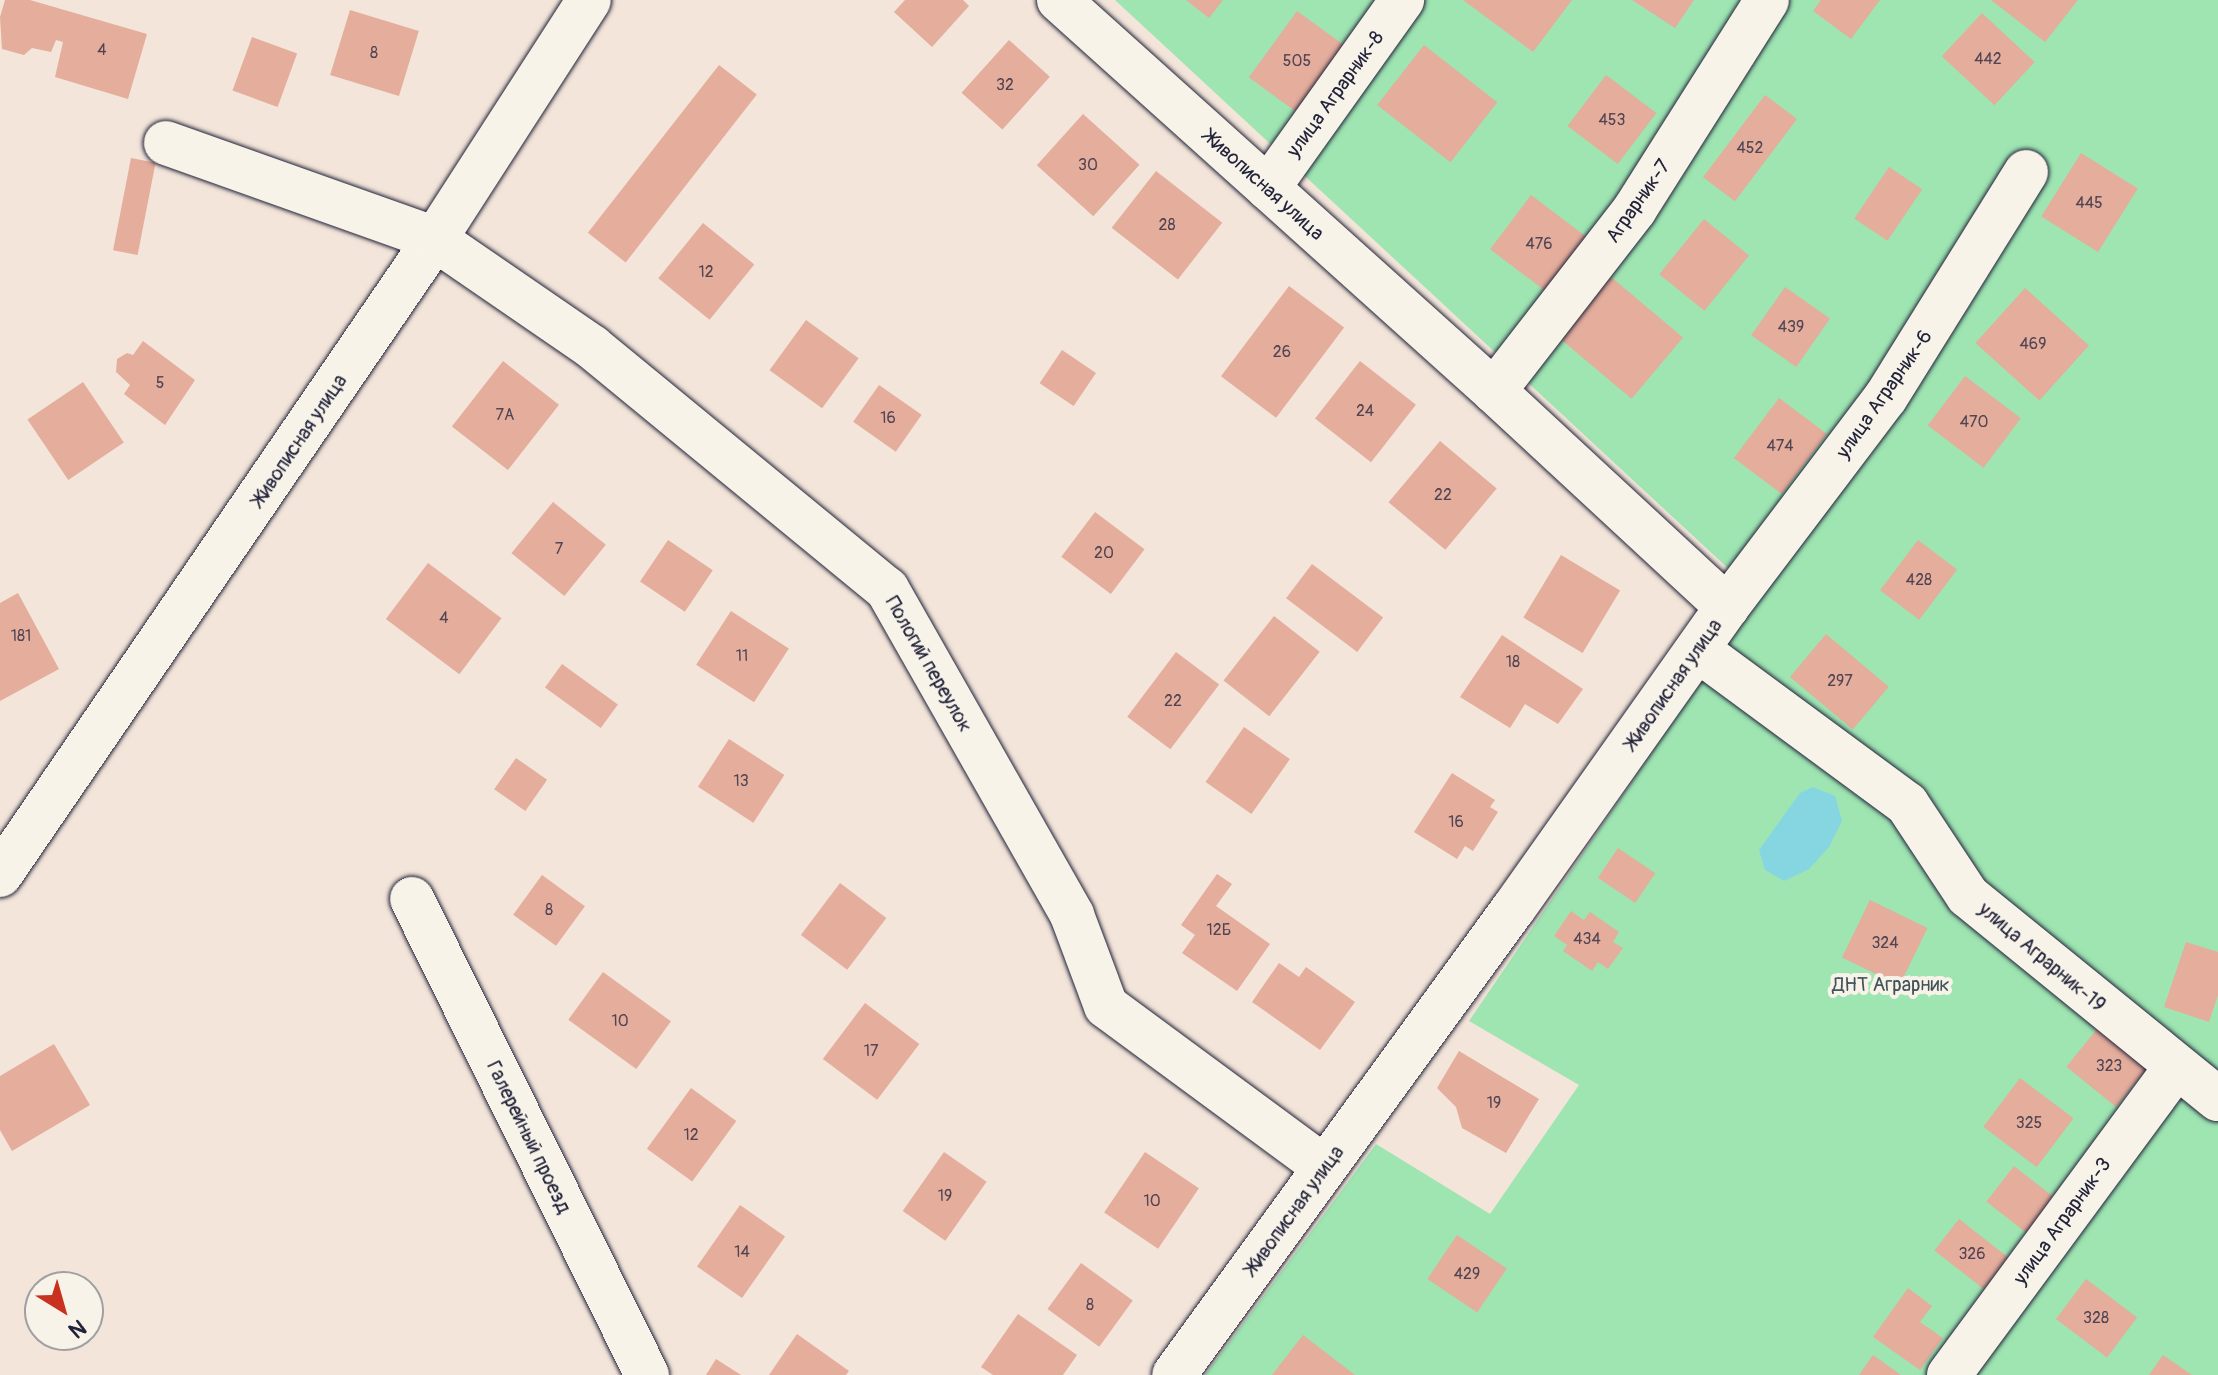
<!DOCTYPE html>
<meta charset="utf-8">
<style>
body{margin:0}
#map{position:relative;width:2218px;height:1375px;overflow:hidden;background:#f3e5d9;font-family:Pangolin,sans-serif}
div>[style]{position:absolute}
.green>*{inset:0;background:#9ee5b2}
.water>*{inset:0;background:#86d6e2}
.building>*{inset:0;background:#e4ad9c;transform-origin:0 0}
.roads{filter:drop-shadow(0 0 2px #22223b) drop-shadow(0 0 2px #22223b)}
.minor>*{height:44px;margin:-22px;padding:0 22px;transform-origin:22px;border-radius:22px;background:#f7f3e8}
span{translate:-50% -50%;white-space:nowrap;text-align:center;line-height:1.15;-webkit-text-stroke:8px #f7f3e8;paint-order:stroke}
.number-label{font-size:16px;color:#524553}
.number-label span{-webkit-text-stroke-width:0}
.street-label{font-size:20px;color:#22223b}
.park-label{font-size:20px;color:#415359}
.north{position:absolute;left:24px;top:1271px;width:80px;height:80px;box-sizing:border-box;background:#f7f3e8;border:2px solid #a29fa3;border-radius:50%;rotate:143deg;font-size:22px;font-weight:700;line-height:32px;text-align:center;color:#22223b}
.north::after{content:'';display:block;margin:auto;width:28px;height:36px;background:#c8321e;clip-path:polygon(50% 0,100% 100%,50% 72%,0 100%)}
</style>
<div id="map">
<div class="green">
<div style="clip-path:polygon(1115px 0,2218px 0,2218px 1375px,1205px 1375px,1376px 1144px,1490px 1214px,1579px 1085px,1469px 1021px,1758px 596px)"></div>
</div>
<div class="water">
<div style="clip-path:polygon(1813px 787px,1835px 796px,1842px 821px,1829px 847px,1809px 869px,1784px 881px,1765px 870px,1759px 850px,1800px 793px)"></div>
</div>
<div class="building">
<div style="clip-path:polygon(5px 0,30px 0,147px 34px,128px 99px,55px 77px,63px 42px,56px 40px,51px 52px,32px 48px,24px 55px,2px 49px,0 17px)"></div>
<div style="clip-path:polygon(905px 0,963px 0,969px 6px,932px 47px,894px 12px)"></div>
<div style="clip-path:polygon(1186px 0,1223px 0,1209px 18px)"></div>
<div style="clip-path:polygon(1463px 0,1572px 0,1533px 52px)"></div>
<div style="clip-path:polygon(1632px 0,1694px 0,1675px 28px)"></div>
<div style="clip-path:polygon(1821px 0,1880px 0,1851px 39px,1813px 11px)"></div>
<div style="clip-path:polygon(1991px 0,2078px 0,2045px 42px)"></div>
<div style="left:350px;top:10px;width:72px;height:68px;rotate:17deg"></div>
<div style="left:1297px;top:11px;width:58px;height:82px;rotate:36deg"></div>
<div style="left:1982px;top:13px;width:72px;height:59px;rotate:43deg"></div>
<div style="left:252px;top:37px;width:48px;height:57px;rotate:20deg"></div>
<div style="left:1009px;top:40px;width:55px;height:71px;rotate:42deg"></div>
<div style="left:1424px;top:45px;width:93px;height:76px;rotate:38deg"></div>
<div style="left:719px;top:65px;width:48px;height:213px;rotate:38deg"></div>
<div style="left:1606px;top:75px;width:63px;height:64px;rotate:37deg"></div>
<div style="left:1765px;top:95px;width:40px;height:103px;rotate:37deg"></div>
<div style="left:1083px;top:114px;width:76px;height:69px;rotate:42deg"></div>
<div style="left:2081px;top:153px;width:67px;height:75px;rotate:32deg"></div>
<div style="left:131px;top:158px;width:25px;height:94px;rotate:11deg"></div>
<div style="left:1889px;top:167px;width:40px;height:62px;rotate:34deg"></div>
<div style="left:1156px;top:171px;width:84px;height:72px;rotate:38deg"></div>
<div style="left:1531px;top:195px;width:71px;height:68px;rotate:37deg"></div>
<div style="left:1704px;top:219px;width:58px;height:71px;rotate:39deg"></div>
<div style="left:703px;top:223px;width:66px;height:71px;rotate:39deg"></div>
<div style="left:1611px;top:277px;width:94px;height:80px;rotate:40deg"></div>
<div style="left:1289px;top:286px;width:69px;height:113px;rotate:37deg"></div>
<div style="left:1785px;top:287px;width:55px;height:59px;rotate:35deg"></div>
<div style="left:2025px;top:288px;width:86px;height:74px;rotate:42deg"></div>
<div style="left:806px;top:320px;width:65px;height:62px;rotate:36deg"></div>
<div style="clip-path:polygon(143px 341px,195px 380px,165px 425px,124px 394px,130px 385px,116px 372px,117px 359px,127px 353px,133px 355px)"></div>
<div style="left:1062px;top:350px;width:41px;height:40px;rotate:34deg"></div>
<div style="left:503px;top:361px;width:71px;height:83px;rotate:38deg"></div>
<div style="left:1360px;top:361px;width:71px;height:73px;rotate:38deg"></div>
<div style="left:1965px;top:376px;width:70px;height:62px;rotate:37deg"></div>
<div style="left:83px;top:382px;width:73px;height:67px;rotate:56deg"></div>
<div style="left:879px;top:385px;width:52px;height:45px;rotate:35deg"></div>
<div style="left:1779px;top:398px;width:60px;height:75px;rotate:37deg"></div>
<div style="left:1440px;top:441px;width:74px;height:80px;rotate:40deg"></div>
<div style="left:553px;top:502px;width:68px;height:66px;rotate:39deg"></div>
<div style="left:1095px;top:512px;width:62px;height:56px;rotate:37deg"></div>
<div style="left:668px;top:540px;width:54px;height:50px;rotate:34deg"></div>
<div style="left:1918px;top:540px;width:49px;height:63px;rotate:37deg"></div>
<div style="left:1561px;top:555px;width:69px;height:73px;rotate:31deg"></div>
<div style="left:428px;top:563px;width:92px;height:70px;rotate:37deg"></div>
<div style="left:1312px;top:564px;width:89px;height:43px;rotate:37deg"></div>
<div style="clip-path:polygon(18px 593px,59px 669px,0 701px,0 603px)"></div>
<div style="left:731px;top:611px;width:69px;height:64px;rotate:33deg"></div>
<div style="left:1274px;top:616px;width:58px;height:82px;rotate:38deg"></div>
<div style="left:1826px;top:634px;width:82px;height:56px;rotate:40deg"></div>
<div style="clip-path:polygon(1502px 635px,1583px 689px,1558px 724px,1525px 704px,1510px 728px,1460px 697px)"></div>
<div style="left:1176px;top:652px;width:54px;height:81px;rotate:37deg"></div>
<div style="left:562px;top:664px;width:69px;height:29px;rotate:36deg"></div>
<div style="left:1244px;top:727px;width:56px;height:67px;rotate:35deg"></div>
<div style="left:729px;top:739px;width:66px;height:57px;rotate:33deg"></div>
<div style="left:516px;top:758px;width:38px;height:38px;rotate:35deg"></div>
<div style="clip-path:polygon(1452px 773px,1495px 800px,1490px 807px,1498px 812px,1473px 851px,1465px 846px,1457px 859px,1414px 832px)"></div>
<div style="left:1618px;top:848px;width:45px;height:36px;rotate:34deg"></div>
<div style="clip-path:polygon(1217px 874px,1232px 884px,1216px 906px,1270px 944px,1237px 991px,1182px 953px,1195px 935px,1181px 925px)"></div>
<div style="left:542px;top:875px;width:53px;height:49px;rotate:36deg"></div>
<div style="left:840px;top:883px;width:58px;height:65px;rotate:37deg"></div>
<div style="left:1870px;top:900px;width:64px;height:64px;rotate:26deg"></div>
<div style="clip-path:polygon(1571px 911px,1584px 920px,1590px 912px,1619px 932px,1613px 942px,1623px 948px,1608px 969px,1598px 962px,1592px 971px,1563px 951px,1567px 945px,1554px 936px)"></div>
<div style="clip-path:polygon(2186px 942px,2218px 952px,2218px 995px,2209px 1022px,2164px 1007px)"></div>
<div style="clip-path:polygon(1279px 963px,1299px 977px,1306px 967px,1355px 1002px,1320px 1050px,1252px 1002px)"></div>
<div style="left:603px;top:972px;width:84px;height:59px;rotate:36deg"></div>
<div style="left:865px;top:1003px;width:68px;height:70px;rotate:37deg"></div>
<div style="left:2101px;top:1024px;width:64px;height:55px;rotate:39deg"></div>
<div style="clip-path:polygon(54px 1044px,90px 1105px,12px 1151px,0 1130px,0 1076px)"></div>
<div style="clip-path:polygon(1459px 1051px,1539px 1099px,1506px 1153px,1462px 1128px,1456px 1107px,1437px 1088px)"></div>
<div style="left:2020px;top:1078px;width:67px;height:61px;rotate:37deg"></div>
<div style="left:691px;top:1088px;width:56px;height:75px;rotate:36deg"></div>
<div style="left:944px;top:1152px;width:52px;height:72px;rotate:35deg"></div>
<div style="left:1145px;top:1152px;width:65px;height:73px;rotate:34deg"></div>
<div style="left:2014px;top:1166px;width:56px;height:45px;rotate:38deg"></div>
<div style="left:740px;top:1205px;width:55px;height:75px;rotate:35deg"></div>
<div style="left:1959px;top:1219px;width:63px;height:40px;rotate:38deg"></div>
<div style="left:1457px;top:1235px;width:60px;height:53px;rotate:34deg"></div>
<div style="left:1081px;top:1263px;width:64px;height:57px;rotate:36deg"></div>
<div style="left:2086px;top:1279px;width:64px;height:50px;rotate:37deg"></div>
<div style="clip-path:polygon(1908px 1288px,1932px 1306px,1920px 1322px,1943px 1338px,1920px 1370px,1873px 1337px)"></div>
<div style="clip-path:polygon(1018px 1314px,1077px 1355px,1063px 1375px,993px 1375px,981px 1367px)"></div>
<div style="clip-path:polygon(797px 1334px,849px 1371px,846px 1375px,769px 1375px)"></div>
<div style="clip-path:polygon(1303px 1335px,1355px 1375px,1272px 1375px)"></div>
<div style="clip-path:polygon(1873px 1355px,1901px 1375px,1859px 1375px)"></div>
<div style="clip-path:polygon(2163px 1355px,2192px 1375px,2149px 1375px)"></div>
<div style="clip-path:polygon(716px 1359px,741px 1375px,706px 1375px)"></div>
</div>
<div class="roads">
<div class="minor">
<div style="left:1059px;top:0;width:585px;rotate:41.95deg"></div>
<div style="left:1494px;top:391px;width:318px;rotate:42.8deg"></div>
<div style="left:1727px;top:607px;width:370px;rotate:125.3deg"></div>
<div style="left:1513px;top:909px;width:576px;rotate:126.03deg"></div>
<div style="left:166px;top:143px;width:286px;rotate:19.6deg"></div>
<div style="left:435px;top:239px;width:191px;rotate:34.5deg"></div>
<div style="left:592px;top:347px;width:382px;rotate:39.4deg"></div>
<div style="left:887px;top:589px;width:375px;rotate:60.4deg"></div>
<div style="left:1072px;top:915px;width:97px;rotate:69.5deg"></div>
<div style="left:1106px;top:1006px;width:271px;rotate:36.4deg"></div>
<div style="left:1268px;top:188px;width:231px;rotate:-54.5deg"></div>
<div style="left:1494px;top:391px;width:230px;rotate:-52.2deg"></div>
<div style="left:1635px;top:209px;width:247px;rotate:-57.7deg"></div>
<div style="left:1727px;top:607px;width:263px;rotate:-52.9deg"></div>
<div style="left:1886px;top:397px;width:265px;rotate:-58.1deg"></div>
<div style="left:1698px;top:650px;width:260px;rotate:36.4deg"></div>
<div style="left:1907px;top:804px;width:110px;rotate:56.5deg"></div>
<div style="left:1968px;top:896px;width:322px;rotate:39.1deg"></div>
<div style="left:0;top:875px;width:771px;rotate:-55.63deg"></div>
<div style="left:435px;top:239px;width:284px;rotate:-57.2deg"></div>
<div style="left:412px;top:899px;width:531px;rotate:63.72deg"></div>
<div style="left:1949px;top:1375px;width:381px;rotate:-53.6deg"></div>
</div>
</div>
<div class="number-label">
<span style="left:102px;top:50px">4</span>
<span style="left:374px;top:53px">8</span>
<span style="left:1988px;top:59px">442</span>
<span style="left:1297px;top:61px">505</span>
<span style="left:1005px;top:85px">32</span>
<span style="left:1612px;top:120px">453</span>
<span style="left:1750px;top:148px">452</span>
<span style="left:1088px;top:165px">30</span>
<span style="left:2089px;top:203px">445</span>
<span style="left:1167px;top:225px">28</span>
<span style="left:1539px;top:244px">476</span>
<span style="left:706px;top:272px">12</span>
<span style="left:1791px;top:327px">439</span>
<span style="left:2033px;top:344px">469</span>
<span style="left:1282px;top:352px">26</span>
<span style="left:160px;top:383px">5</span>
<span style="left:1365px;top:411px">24</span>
<span style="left:505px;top:415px">7А</span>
<span style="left:888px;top:418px">16</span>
<span style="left:1974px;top:422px">470</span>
<span style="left:1780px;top:446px">474</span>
<span style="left:1443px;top:495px">22</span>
<span style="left:559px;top:549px">7</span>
<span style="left:1104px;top:553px">20</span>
<span style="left:1919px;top:580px">428</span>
<span style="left:444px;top:618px">4</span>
<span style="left:21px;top:636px">181</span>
<span style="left:742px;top:656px">11</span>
<span style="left:1513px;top:662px">18</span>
<span style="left:1840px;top:681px">297</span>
<span style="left:1173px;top:701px">22</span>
<span style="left:741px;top:781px">13</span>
<span style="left:1456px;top:822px">16</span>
<span style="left:549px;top:910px">8</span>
<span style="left:1219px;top:930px">12Б</span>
<span style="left:1587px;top:939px">434</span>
<span style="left:1885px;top:943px">324</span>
<span style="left:620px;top:1021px">10</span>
<span style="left:871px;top:1051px">17</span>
<span style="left:2109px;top:1066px">323</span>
<span style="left:1494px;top:1103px">19</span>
<span style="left:2029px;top:1123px">325</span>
<span style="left:691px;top:1135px">12</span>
<span style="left:945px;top:1196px">19</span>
<span style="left:1152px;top:1201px">10</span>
<span style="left:742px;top:1252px">14</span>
<span style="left:1972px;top:1254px">326</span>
<span style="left:1467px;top:1274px">429</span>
<span style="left:1090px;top:1305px">8</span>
<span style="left:2096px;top:1318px">328</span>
</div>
<div class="street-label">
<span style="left:1335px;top:94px;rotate:-54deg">улица Аграрник-8</span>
<span style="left:1264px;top:185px;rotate:42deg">Живописная улица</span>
<span style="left:1638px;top:201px;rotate:-55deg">Аграрник-7</span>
<span style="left:1884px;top:394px;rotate:-55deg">улица Аграрник-6</span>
<span style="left:299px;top:440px;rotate:-56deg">Живописная улица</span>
<span style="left:929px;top:664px;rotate:60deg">Пологий переулок</span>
<span style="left:1673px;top:684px;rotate:-55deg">Живописная улица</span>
<span style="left:2042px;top:957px;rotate:40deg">улица Аграрник-19</span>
<span style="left:529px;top:1137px;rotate:64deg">Галерейный проезд</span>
<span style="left:1294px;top:1210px;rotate:-54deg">Живописная улица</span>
<span style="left:2062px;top:1221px;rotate:-54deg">улица Аграрник-3</span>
</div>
<div class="park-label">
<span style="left:1891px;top:984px">ДНТ Аграрник</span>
</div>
<div class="north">N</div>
</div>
